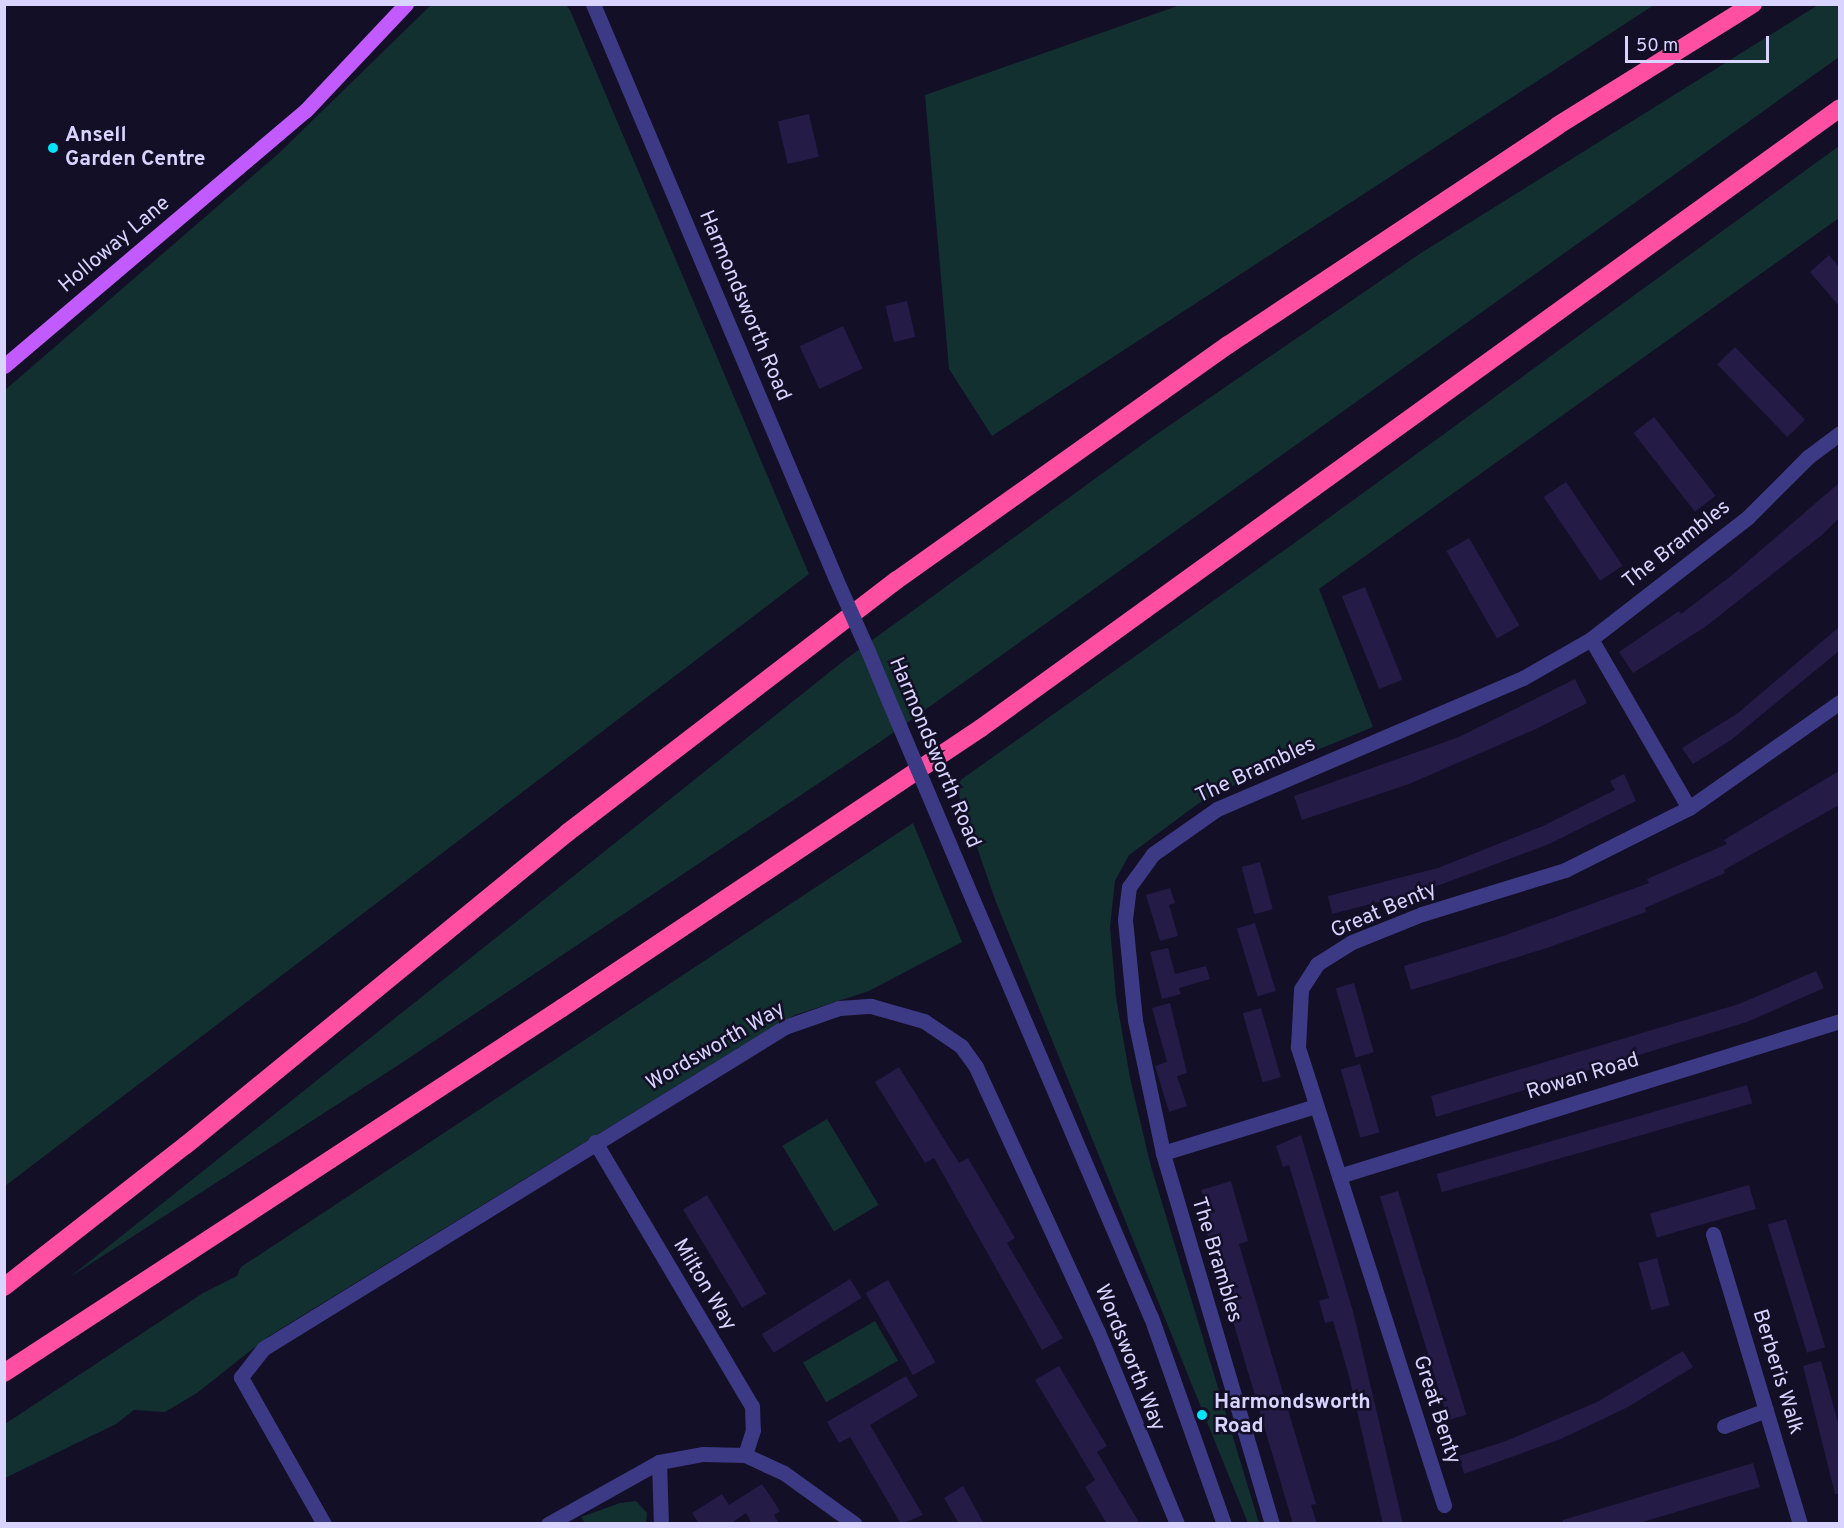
<!DOCTYPE html>
<style>
body{margin:0}
#map{position:relative;width:1844px;height:1528px;overflow:hidden;background:#130f26;font-family:Overpass,sans-serif}
div>[style]{position:absolute}
.green>*{inset:0;background:#12302f;transform-origin:0 0}
.building>*{inset:0;background:#241b47;transform-origin:0 0}
.minor>*{height:15px;margin:-7.5px;padding:0 7.5px;transform-origin:7.5px;border-radius:7.5px;background:#3d3a85}
.tertiary>*{height:15px;margin:-7.5px;padding:0 7.5px;transform-origin:7.5px;border-radius:7.5px;background:#3d3a85}
.primary>*{height:15px;margin:-7.5px;padding:0 7.5px;transform-origin:7.5px;border-radius:7.5px;background:#c25bff}
.motorway>*{height:18px;margin:-9px;padding:0 9px;transform-origin:9px;border-radius:9px;background:#ff4fa3}
.tertiary-bridge>*{height:15px;margin:-7.5px;padding:0 7.5px;transform-origin:7.5px;border-radius:7.5px;background:#3d3a85}
.dots>*{width:16px;height:16px;translate:-50% -50%;box-sizing:border-box;border:3px solid #130f26;border-radius:50%}
span{translate:-50% -50%;white-space:nowrap;text-align:center;line-height:1.15;-webkit-text-stroke:5px #130f26;paint-order:stroke}
.poi-label{font-size:21px;color:#d9d4ff;font-weight:700}
.left{translate:0 -50%;text-align:left}
.street-label{font-size:21px;color:#d9d4ff}
.frame{position:absolute;inset:0;border:6px solid #d9d4ff;pointer-events:none}
.scale{position:absolute;left:1625px;top:36px;width:144px;height:27px;box-sizing:border-box;border:3px solid #d9d4ff;border-top:0;padding-left:8px;font-size:18px;line-height:21px;white-space:nowrap;color:#d9d4ff;-webkit-text-stroke:4px #130f26;paint-order:stroke}
</style>
<div id="map">
<div class="green">
<div style="clip-path:polygon(1183px 4px,1654px 5px,992px 436px,949px 369px,925px 95px)"></div>
<div style="clip-path:polygon(431px 5px,565px 4px,570px 10px,809px 574px,5px 1186px,5px 390px,278px 154px)"></div>
<div style="clip-path:polygon(1818px 5px,1839px 5px,1839px 57px,880px 742px,400px 1064px,70px 1277px,846px 659px,1154px 436px,1421px 253px)"></div>
<div style="clip-path:polygon(1839px 146px,1839px 218px,1319px 589px,1373px 727px,1244px 780px,1199px 803px,1129px 855px,1115px 881px,1110px 927px,1116px 997px,1130px 1078px,1150px 1163px,1259px 1523px,1248px 1523px,996px 902px,955px 784px,1293px 544px)"></div>
<div style="clip-path:polygon(913px 823px,962px 942px,869px 991px,795px 1015px,756px 1037px,269px 1336px,197px 1393px,165px 1412px,134px 1410px,116px 1424px,5px 1478px,5px 1424px,203px 1293px,237px 1276px,241px 1267px)"></div>
<div style="left:827px;top:1119px;width:100px;height:52px;rotate:59deg"></div>
<div style="left:875px;top:1321px;width:46px;height:83px;rotate:60deg"></div>
<div style="clip-path:polygon(636px 1501px,647px 1513px,646px 1523px,585px 1523px,581px 1517px,620px 1503px)"></div>
</div>
<div class="building">
<div style="left:809px;top:114px;width:44px;height:32px;rotate:77deg"></div>
<div style="clip-path:polygon(1829px 255px,1839px 267px,1839px 306px,1810px 272px)"></div>
<div style="left:907px;top:301px;width:37px;height:22px;rotate:77deg"></div>
<div style="left:843px;top:326px;width:47px;height:48px;rotate:65deg"></div>
<div style="left:1735px;top:347px;width:101px;height:25px;rotate:46deg"></div>
<div style="left:1654px;top:417px;width:100px;height:26px;rotate:52deg"></div>
<div style="left:1566px;top:482px;width:101px;height:27px;rotate:56deg"></div>
<div style="clip-path:polygon(1839px 483px,1839px 518px,1822px 535px,1705px 627px,1633px 673px,1619px 652px,1679px 611px,1681px 614px,1732px 575px)"></div>
<div style="left:1469px;top:538px;width:101px;height:26px;rotate:60deg"></div>
<div style="left:1365px;top:587px;width:100px;height:25px;rotate:68deg"></div>
<div style="clip-path:polygon(1839px 627px,1839px 651px,1731px 740px,1693px 764px,1682px 748px,1738px 713px)"></div>
<div style="clip-path:polygon(1575px 679px,1587px 703px,1538px 728px,1409px 784px,1302px 820px,1294px 796px,1459px 737px)"></div>
<div style="clip-path:polygon(1839px 771px,1839px 805px,1724px 870px,1725px 873px,1645px 908px,1646px 912px,1547px 948px,1411px 990px,1404px 966px,1503px 936px,1649px 883px,1647px 879px,1727px 844px,1724px 840px)"></div>
<div style="clip-path:polygon(1624px 774px,1636px 801px,1549px 844px,1429px 889px,1332px 914px,1328px 896px,1438px 868px,1543px 826px,1615px 790px,1610px 781px)"></div>
<div style="left:1260px;top:862px;width:49px;height:19px;rotate:75deg"></div>
<div style="clip-path:polygon(1170px 888px,1175px 903px,1169px 905px,1178px 936px,1160px 941px,1146px 895px)"></div>
<div style="left:1255px;top:923px;width:71px;height:19px;rotate:73deg"></div>
<div style="clip-path:polygon(1168px 948px,1175px 974px,1206px 966px,1210px 979px,1179px 988px,1181px 994px,1162px 999px,1150px 952px)"></div>
<div style="clip-path:polygon(1816px 971px,1824px 988px,1747px 1022px,1436px 1117px,1431px 1096px,1739px 1004px)"></div>
<div style="left:1354px;top:983px;width:72px;height:19px;rotate:74deg"></div>
<div style="clip-path:polygon(1170px 1003px,1187px 1073px,1177px 1076px,1187px 1106px,1169px 1112px,1155px 1066px,1167px 1062px,1152px 1008px)"></div>
<div style="left:1261px;top:1008px;width:72px;height:19px;rotate:74deg"></div>
<div style="left:1360px;top:1064px;width:71px;height:20px;rotate:74deg"></div>
<div style="clip-path:polygon(899px 1067px,959px 1163px,968px 1158px,1015px 1238px,1007px 1243px,1063px 1338px,1042px 1350px,934px 1158px,925px 1163px,875px 1082px)"></div>
<div style="left:1747px;top:1085px;width:19px;height:323px;rotate:74deg"></div>
<div style="clip-path:polygon(1301px 1135px,1354px 1315px,1403px 1524px,1383px 1524px,1349px 1376px,1333px 1321px,1325px 1323px,1319px 1301px,1329px 1298px,1289px 1165px,1283px 1167px,1276px 1146px)"></div>
<div style="clip-path:polygon(1231px 1181px,1248px 1241px,1239px 1244px,1316px 1504px,1311px 1505px,1317px 1524px,1293px 1524px,1206px 1230px,1213px 1228px,1201px 1190px)"></div>
<div style="left:1749px;top:1185px;width:25px;height:103px;rotate:74deg"></div>
<div style="left:1398px;top:1191px;width:234px;height:19px;rotate:73deg"></div>
<div style="left:707px;top:1195px;width:115px;height:28px;rotate:59deg"></div>
<div style="left:1786px;top:1219px;width:134px;height:19px;rotate:73deg"></div>
<div style="left:1657px;top:1258px;width:49px;height:19px;rotate:75deg"></div>
<div style="left:850px;top:1279px;width:22px;height:104px;rotate:58deg"></div>
<div style="left:888px;top:1280px;width:95px;height:26px;rotate:60deg"></div>
<div style="clip-path:polygon(1683px 1351px,1693px 1367px,1628px 1407px,1561px 1439px,1464px 1474px,1459px 1456px,1506px 1441px,1597px 1402px)"></div>
<div style="clip-path:polygon(1821px 1361px,1839px 1426px,1839px 1494px,1835px 1494px,1803px 1366px)"></div>
<div style="clip-path:polygon(1059px 1366px,1107px 1446px,1097px 1452px,1140px 1524px,1107px 1524px,1085px 1487px,1095px 1480px,1035px 1380px)"></div>
<div style="clip-path:polygon(906px 1376px,918px 1396px,870px 1425px,923px 1515px,901px 1524px,850px 1437px,839px 1443px,827px 1422px)"></div>
<div style="clip-path:polygon(1753px 1463px,1760px 1487px,1636px 1524px,1563px 1524px,1563px 1520px)"></div>
<div style="clip-path:polygon(762px 1484px,780px 1511px,774px 1515px,779px 1524px,752px 1524px,746px 1513px,730px 1524px,699px 1524px,692px 1513px,722px 1494px,729px 1505px)"></div>
<div style="clip-path:polygon(963px 1486px,984px 1524px,959px 1524px,944px 1498px)"></div>
</div>
<div class="minor">
<div style="left:1591px;top:639px;width:195px;rotate:59.9deg"></div>
<div style="left:595px;top:1142px;width:307px;rotate:59.3deg"></div>
<div style="left:752px;top:1406px;width:24px;rotate:88deg"></div>
<div style="left:753px;top:1430px;width:26px;rotate:108deg"></div>
<div style="left:1163px;top:1153px;width:160px;rotate:-17.1deg"></div>
<div style="left:1339px;top:1176px;width:524px;rotate:-17.19deg"></div>
<div style="left:1713px;top:1234px;width:303px;rotate:73.3deg"></div>
<div style="left:1724px;top:1426px;width:45px;rotate:-20.9deg"></div>
<div style="left:659px;top:1462px;width:62px;rotate:88.2deg"></div>
<div style="left:1444px;top:1505px;width:481px;rotate:-107.7deg"></div>
<div style="left:1298px;top:1047px;width:58px;rotate:-87deg"></div>
<div style="left:1301px;top:989px;width:30px;rotate:-57deg"></div>
<div style="left:1317px;top:964px;width:41px;rotate:-32.2deg"></div>
<div style="left:1352px;top:942px;width:75px;rotate:-21.8deg"></div>
<div style="left:1422px;top:914px;width:150px;rotate:-17.1deg"></div>
<div style="left:1565px;top:870px;width:139px;rotate:-26.6deg"></div>
<div style="left:1689px;top:808px;width:184px;rotate:-35.1deg"></div>
<div style="left:324px;top:1524px;width:169px;rotate:-119.5deg"></div>
<div style="left:241px;top:1377px;width:37px;rotate:-52deg"></div>
<div style="left:264px;top:1348px;width:612px;rotate:-31.64deg"></div>
<div style="left:785px;top:1027px;width:57px;rotate:-19.4deg"></div>
<div style="left:839px;top:1008px;width:32px;rotate:-4deg"></div>
<div style="left:871px;top:1006px;width:55px;rotate:15.8deg"></div>
<div style="left:924px;top:1021px;width:45px;rotate:34deg"></div>
<div style="left:961px;top:1046px;width:26px;rotate:54deg"></div>
<div style="left:976px;top:1067px;width:292px;rotate:65.3deg"></div>
<div style="left:1098px;top:1332px;width:208px;rotate:67.6deg"></div>
<div style="left:548px;top:1524px;width:127px;rotate:-29.2deg"></div>
<div style="left:659px;top:1462px;width:45px;rotate:-10.3deg"></div>
<div style="left:703px;top:1454px;width:42px;rotate:1.4deg"></div>
<div style="left:745px;top:1455px;width:43px;rotate:24.8deg"></div>
<div style="left:784px;top:1473px;width:87px;rotate:35.7deg"></div>
<div style="left:1272px;top:1524px;width:387px;rotate:-106.4deg"></div>
<div style="left:1163px;top:1153px;width:136px;rotate:-101.9deg"></div>
<div style="left:1135px;top:1020px;width:101px;rotate:-95.7deg"></div>
<div style="left:1125px;top:919px;width:32px;rotate:-83deg"></div>
<div style="left:1129px;top:887px;width:41px;rotate:-54deg"></div>
<div style="left:1153px;top:854px;width:78px;rotate:-35.1deg"></div>
<div style="left:1217px;top:809px;width:333px;rotate:-23.2deg"></div>
<div style="left:1523px;top:678px;width:78px;rotate:-29.8deg"></div>
<div style="left:1591px;top:639px;width:199px;rotate:-37.8deg"></div>
<div style="left:1748px;top:517px;width:85px;rotate:-45deg"></div>
<div style="left:1808px;top:457px;width:40px;rotate:-37deg"></div>
</div>
<div class="tertiary">
<div style="left:593px;top:4px;width:622px;rotate:67.1deg"></div>
<div style="left:868px;top:651px;width:44px;rotate:67.5deg"></div>
<div style="left:966px;top:884px;width:471px;rotate:66.9deg"></div>
<div style="left:1151px;top:1317px;width:219px;rotate:70.6deg"></div>
</div>
<div class="primary">
<div style="left:4px;top:366px;width:396px;rotate:-40.3deg"></div>
<div style="left:306px;top:110px;width:146px;rotate:-46.7deg"></div>
</div>
<div class="motorway">
<div style="left:4px;top:1287px;width:231px;rotate:-38deg"></div>
<div style="left:186px;top:1145px;width:492px;rotate:-39.3deg"></div>
<div style="left:567px;top:833px;width:416px;rotate:-37.5deg"></div>
<div style="left:897px;top:580px;width:406px;rotate:-35.4deg"></div>
<div style="left:1228px;top:345px;width:395px;rotate:-33.6deg"></div>
<div style="left:1557px;top:126px;width:231px;rotate:-31.9deg"></div>
<div style="left:4px;top:1373px;width:667px;rotate:-33.19deg"></div>
<div style="left:562px;top:1008px;width:504px;rotate:-33.75deg"></div>
<div style="left:981px;top:728px;width:1059px;rotate:-35.82deg"></div>
</div>
<div class="tertiary-bridge">
<div style="left:835px;top:577px;width:81px;rotate:66deg"></div>
<div style="left:885px;top:692px;width:208px;rotate:67.1deg"></div>
</div>
<div class="dots">
<div style="left:53px;top:148px;background:#00e5ff"></div>
<div style="left:1202px;top:1415px;background:#00e5ff"></div>
</div>
<div class="poi-label">
<span class="left" style="left:65px;top:148px">Ansell<br>Garden Centre</span>
<span class="left" style="left:1214px;top:1415px">Harmondsworth<br>Road</span>
</div>
<div class="street-label">
<span style="left:115px;top:245px;rotate:-40deg">Holloway Lane</span>
<span style="left:744px;top:306px;rotate:67deg">Harmondsworth Road</span>
<span style="left:1677px;top:545px;rotate:-38deg">The Brambles</span>
<span style="left:934px;top:753px;rotate:67deg">Harmondsworth Road</span>
<span style="left:1256px;top:771px;rotate:-25deg">The Brambles</span>
<span style="left:1384px;top:911px;rotate:-23deg">Great Benty</span>
<span style="left:716px;top:1047px;rotate:-30deg">Wordsworth Way</span>
<span style="left:1583px;top:1077px;rotate:-17deg">Rowan Road</span>
<span style="left:1216px;top:1260px;rotate:73deg">The Brambles</span>
<span style="left:704px;top:1285px;rotate:59deg">Milton Way</span>
<span style="left:1129px;top:1358px;rotate:68deg">Wordsworth Way</span>
<span style="left:1777px;top:1372px;rotate:73deg">Berberis Walk</span>
<span style="left:1436px;top:1410px;rotate:72deg">Great Benty</span>
</div>
<div class="frame"></div>
<div class="scale">50 m</div>
</div>
